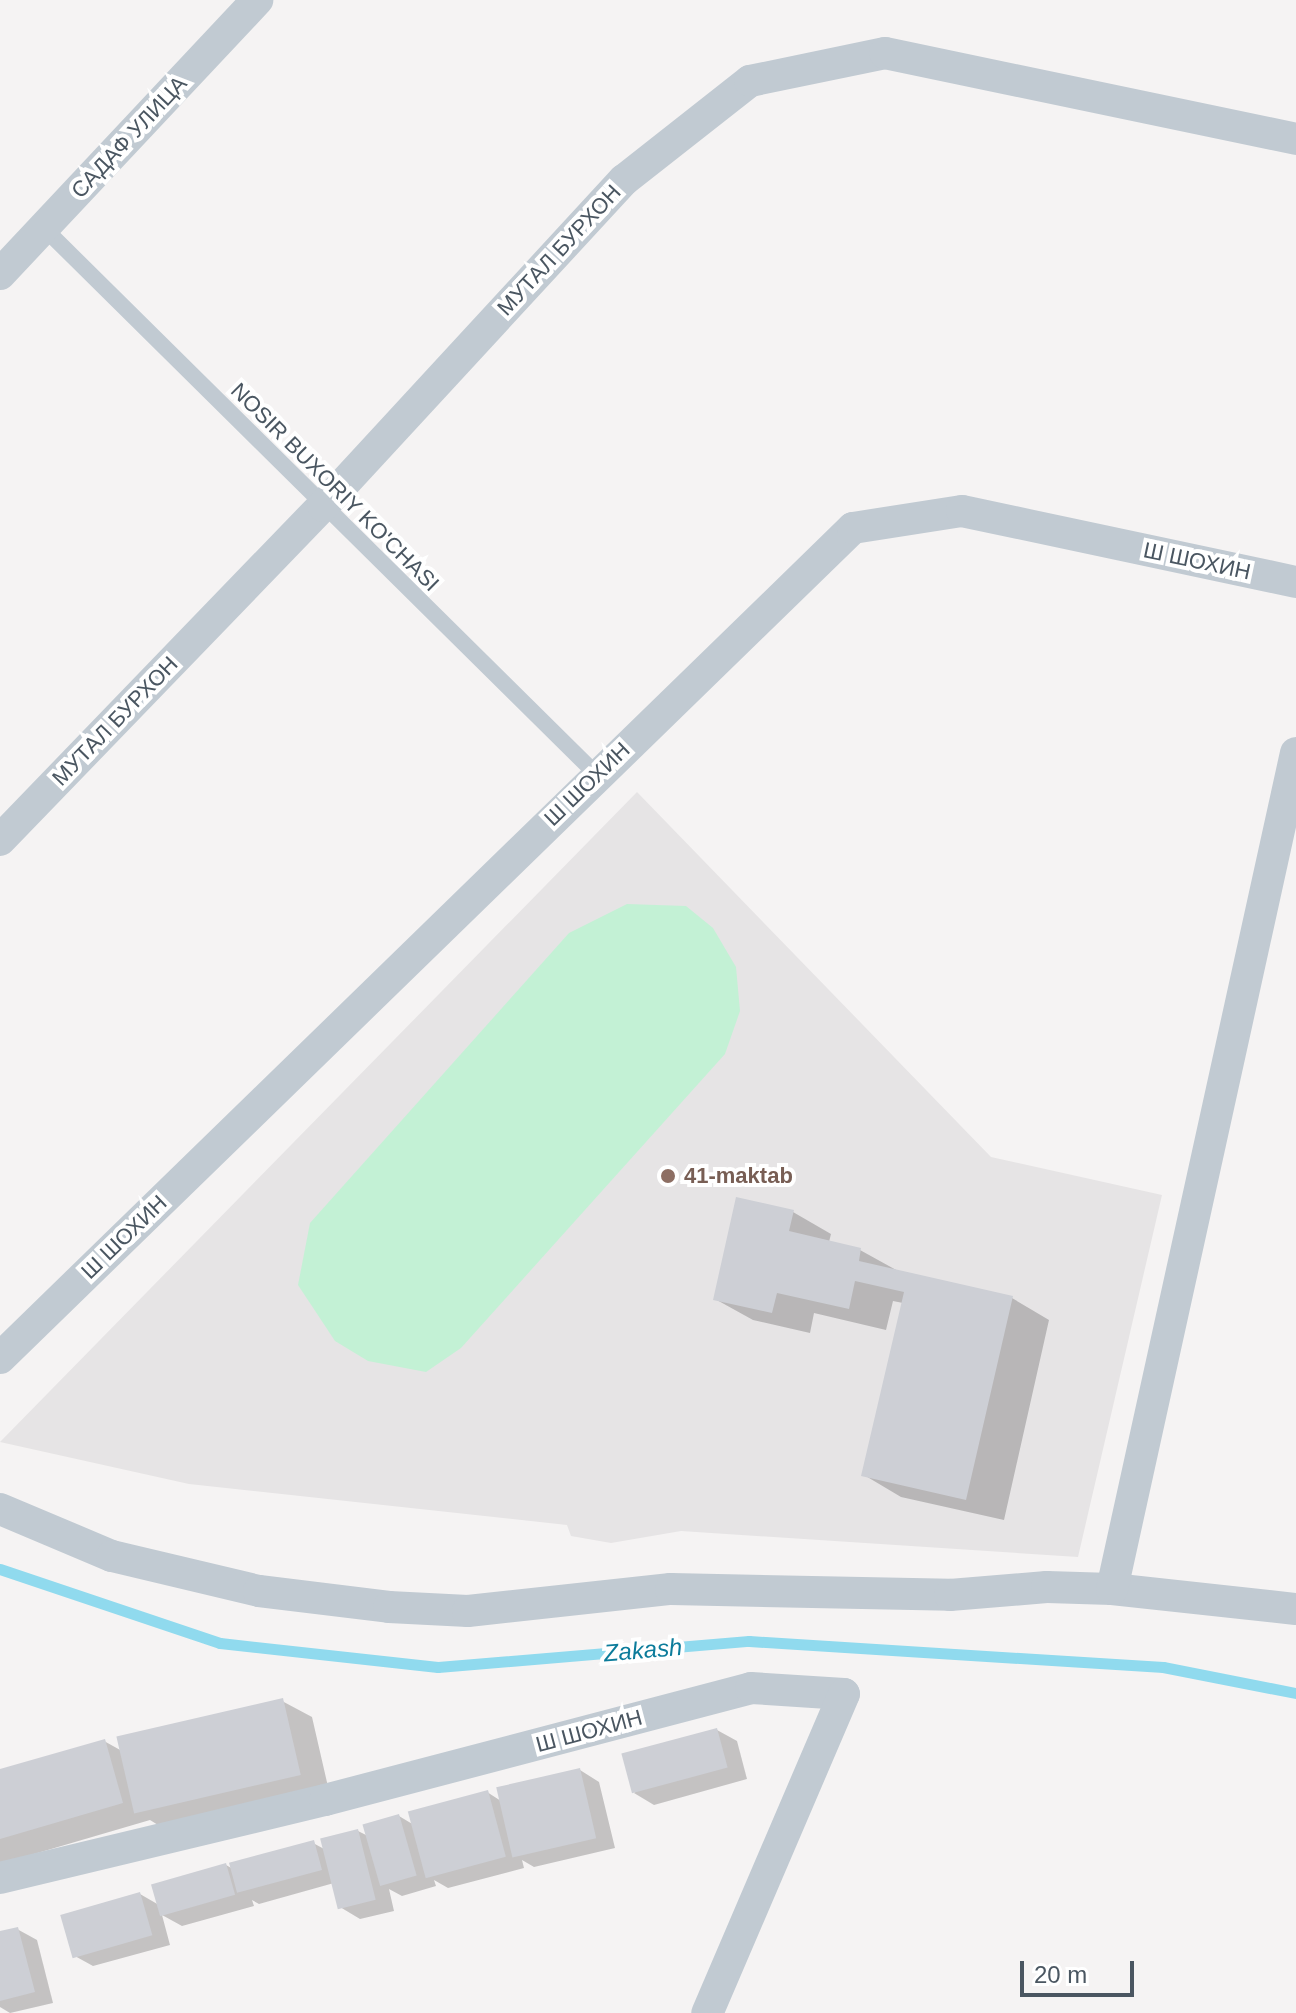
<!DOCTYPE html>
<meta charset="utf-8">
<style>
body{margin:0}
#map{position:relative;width:1296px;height:2013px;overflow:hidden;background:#f5f3f3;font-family:Helvetica,sans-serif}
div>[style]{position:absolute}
.education>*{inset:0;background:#e6e4e5}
.green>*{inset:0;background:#c3f1d5}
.shadow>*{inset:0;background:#0003}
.stream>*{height:11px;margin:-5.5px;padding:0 5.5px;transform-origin:5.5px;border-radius:5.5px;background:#90daee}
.building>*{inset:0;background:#cdcfd5;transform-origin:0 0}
.service>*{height:16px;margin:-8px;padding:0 8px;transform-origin:8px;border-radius:8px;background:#c1cad2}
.minor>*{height:32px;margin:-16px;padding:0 16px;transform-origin:16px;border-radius:16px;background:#c1cad2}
.dots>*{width:22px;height:22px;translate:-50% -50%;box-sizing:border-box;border:4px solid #fff;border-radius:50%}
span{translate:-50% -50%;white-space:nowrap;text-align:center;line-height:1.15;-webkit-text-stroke:8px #fff;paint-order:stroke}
.street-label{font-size:22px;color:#4a5661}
.education-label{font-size:22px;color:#785e54;font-weight:700}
.left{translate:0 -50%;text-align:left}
.water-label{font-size:24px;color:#0c7c9b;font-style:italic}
.scale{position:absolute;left:1020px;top:1961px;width:114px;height:36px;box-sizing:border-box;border:4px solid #4a5661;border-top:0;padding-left:10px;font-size:24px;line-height:28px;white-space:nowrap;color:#4a5661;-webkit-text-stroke:6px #fff;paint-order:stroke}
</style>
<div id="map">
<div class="education">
<div style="clip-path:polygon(637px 792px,991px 1157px,1162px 1195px,1078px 1557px,681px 1531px,611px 1543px,571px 1536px,567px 1525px,189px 1484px,0 1442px)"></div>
</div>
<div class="green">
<div style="clip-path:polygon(627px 904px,686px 906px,713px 928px,736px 967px,740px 1011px,725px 1054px,461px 1348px,426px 1372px,368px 1361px,335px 1341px,298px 1285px,310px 1223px,569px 933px)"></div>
</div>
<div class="shadow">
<div style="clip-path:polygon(793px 1212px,831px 1234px,829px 1242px,860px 1250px,898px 1271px,1012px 1298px,1049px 1320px,1004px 1520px,901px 1497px,864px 1475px,903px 1303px,893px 1301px,886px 1330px,814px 1313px,810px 1333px,753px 1320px,715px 1299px)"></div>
<div style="clip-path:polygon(282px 1701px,312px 1717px,329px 1791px,166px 1830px,150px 1820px,0 1864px,0 1771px,104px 1741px,122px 1751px)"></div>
<div style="clip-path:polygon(717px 1730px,737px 1741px,747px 1779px,654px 1805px,634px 1793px)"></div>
<div style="clip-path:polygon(580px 1770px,599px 1782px,615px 1848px,534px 1867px,522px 1860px,524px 1868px,448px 1888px,434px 1880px,436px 1886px,402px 1896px,389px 1889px,394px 1911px,360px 1919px,340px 1907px,334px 1883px,259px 1904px,252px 1900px,254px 1906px,182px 1926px,162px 1915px,170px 1945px,93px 1966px,73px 1955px,140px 1894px,159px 1905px,226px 1865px,233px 1869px,313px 1843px,326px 1850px,358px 1831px,368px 1836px,399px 1816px,414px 1825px,487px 1792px,501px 1801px)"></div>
<div style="clip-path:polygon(17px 1929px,37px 1940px,53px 2003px,10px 2013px,0 2007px,0 1933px)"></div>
</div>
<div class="stream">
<div style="left:0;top:1569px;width:232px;rotate:18.6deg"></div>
<div style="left:220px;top:1643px;width:219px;rotate:6.3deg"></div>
<div style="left:438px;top:1667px;width:312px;rotate:-4.8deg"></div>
<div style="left:749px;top:1641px;width:415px;rotate:3.6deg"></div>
<div style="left:1163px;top:1667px;width:136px;rotate:11.1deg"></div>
</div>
<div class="building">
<div style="clip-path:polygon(736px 1197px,794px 1210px,789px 1231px,861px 1248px,859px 1261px,1013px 1296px,966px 1500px,861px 1476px,904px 1292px,855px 1281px,849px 1309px,777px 1293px,772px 1313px,713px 1300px)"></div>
<div style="left:283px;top:1698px;width:79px;height:171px;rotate:77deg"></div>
<div style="left:717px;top:1728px;width:41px;height:99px;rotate:75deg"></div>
<div style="clip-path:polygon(105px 1739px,123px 1803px,0 1839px,0 1769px)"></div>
<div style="left:580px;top:1768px;width:72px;height:86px;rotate:77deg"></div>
<div style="left:488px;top:1790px;width:69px;height:83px;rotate:75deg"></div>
<div style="left:399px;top:1814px;width:64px;height:38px;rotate:74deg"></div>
<div style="left:358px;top:1829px;width:73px;height:39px;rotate:76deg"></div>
<div style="left:314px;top:1840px;width:31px;height:88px;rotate:75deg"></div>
<div style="left:226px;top:1863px;width:33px;height:78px;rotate:74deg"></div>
<div style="left:140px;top:1892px;width:45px;height:83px;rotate:74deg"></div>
<div style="clip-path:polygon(18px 1927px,35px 1992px,0 2001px,0 1931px)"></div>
</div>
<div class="service">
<div style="left:44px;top:228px;width:778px;rotate:44.69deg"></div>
</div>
<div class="minor">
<div style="left:0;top:274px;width:376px;rotate:-46.8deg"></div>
<div style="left:0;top:840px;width:465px;rotate:-46deg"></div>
<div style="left:323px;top:506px;width:444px;rotate:-47.3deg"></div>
<div style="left:624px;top:180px;width:160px;rotate:-38.2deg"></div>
<div style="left:750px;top:81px;width:138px;rotate:-11.7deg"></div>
<div style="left:885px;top:53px;width:420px;rotate:11.8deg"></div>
<div style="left:0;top:1358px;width:1190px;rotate:-44.22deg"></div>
<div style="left:853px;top:528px;width:110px;rotate:-8.9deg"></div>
<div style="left:962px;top:511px;width:341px;rotate:12deg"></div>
<div style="left:0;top:1509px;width:121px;rotate:22.8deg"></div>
<div style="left:112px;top:1556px;width:151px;rotate:13.4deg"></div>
<div style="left:259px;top:1591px;width:131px;rotate:7deg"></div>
<div style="left:389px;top:1607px;width:79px;rotate:2.9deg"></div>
<div style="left:468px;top:1611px;width:204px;rotate:-6.2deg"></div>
<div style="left:671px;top:1589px;width:279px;rotate:1.2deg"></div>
<div style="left:950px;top:1595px;width:97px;rotate:-4.7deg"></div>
<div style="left:1047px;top:1587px;width:65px;rotate:1.8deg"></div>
<div style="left:1112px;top:1589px;width:185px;rotate:6.2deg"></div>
<div style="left:1112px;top:1589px;width:856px;rotate:-77.59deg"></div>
<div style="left:0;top:1878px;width:334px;rotate:-13.5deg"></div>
<div style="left:325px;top:1800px;width:440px;rotate:-14.7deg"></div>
<div style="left:751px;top:1688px;width:93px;rotate:3.7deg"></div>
<div style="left:844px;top:1694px;width:347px;rotate:113.2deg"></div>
</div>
<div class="dots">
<div style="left:668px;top:1176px;background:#8d6e63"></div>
</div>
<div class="street-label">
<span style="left:129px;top:137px;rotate:-47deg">САДАФ УЛИЦА</span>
<span style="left:559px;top:250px;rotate:-47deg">МУТАЛ БУРХОН</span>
<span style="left:335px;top:487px;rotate:45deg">NOSIR BUXORIY KO'CHASI</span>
<span style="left:1197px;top:561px;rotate:12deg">Ш ШОХИН</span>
<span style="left:115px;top:721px;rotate:-46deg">МУТАЛ БУРХОН</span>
<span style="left:587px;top:784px;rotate:-44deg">Ш ШОХИН</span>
<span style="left:124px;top:1237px;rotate:-44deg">Ш ШОХИН</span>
<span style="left:589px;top:1731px;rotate:-15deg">Ш ШОХИН</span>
</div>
<div class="education-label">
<span class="left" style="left:684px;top:1176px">41-maktab</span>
</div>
<div class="water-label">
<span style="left:643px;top:1650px;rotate:-5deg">Zakash</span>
</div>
<div class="scale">20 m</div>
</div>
